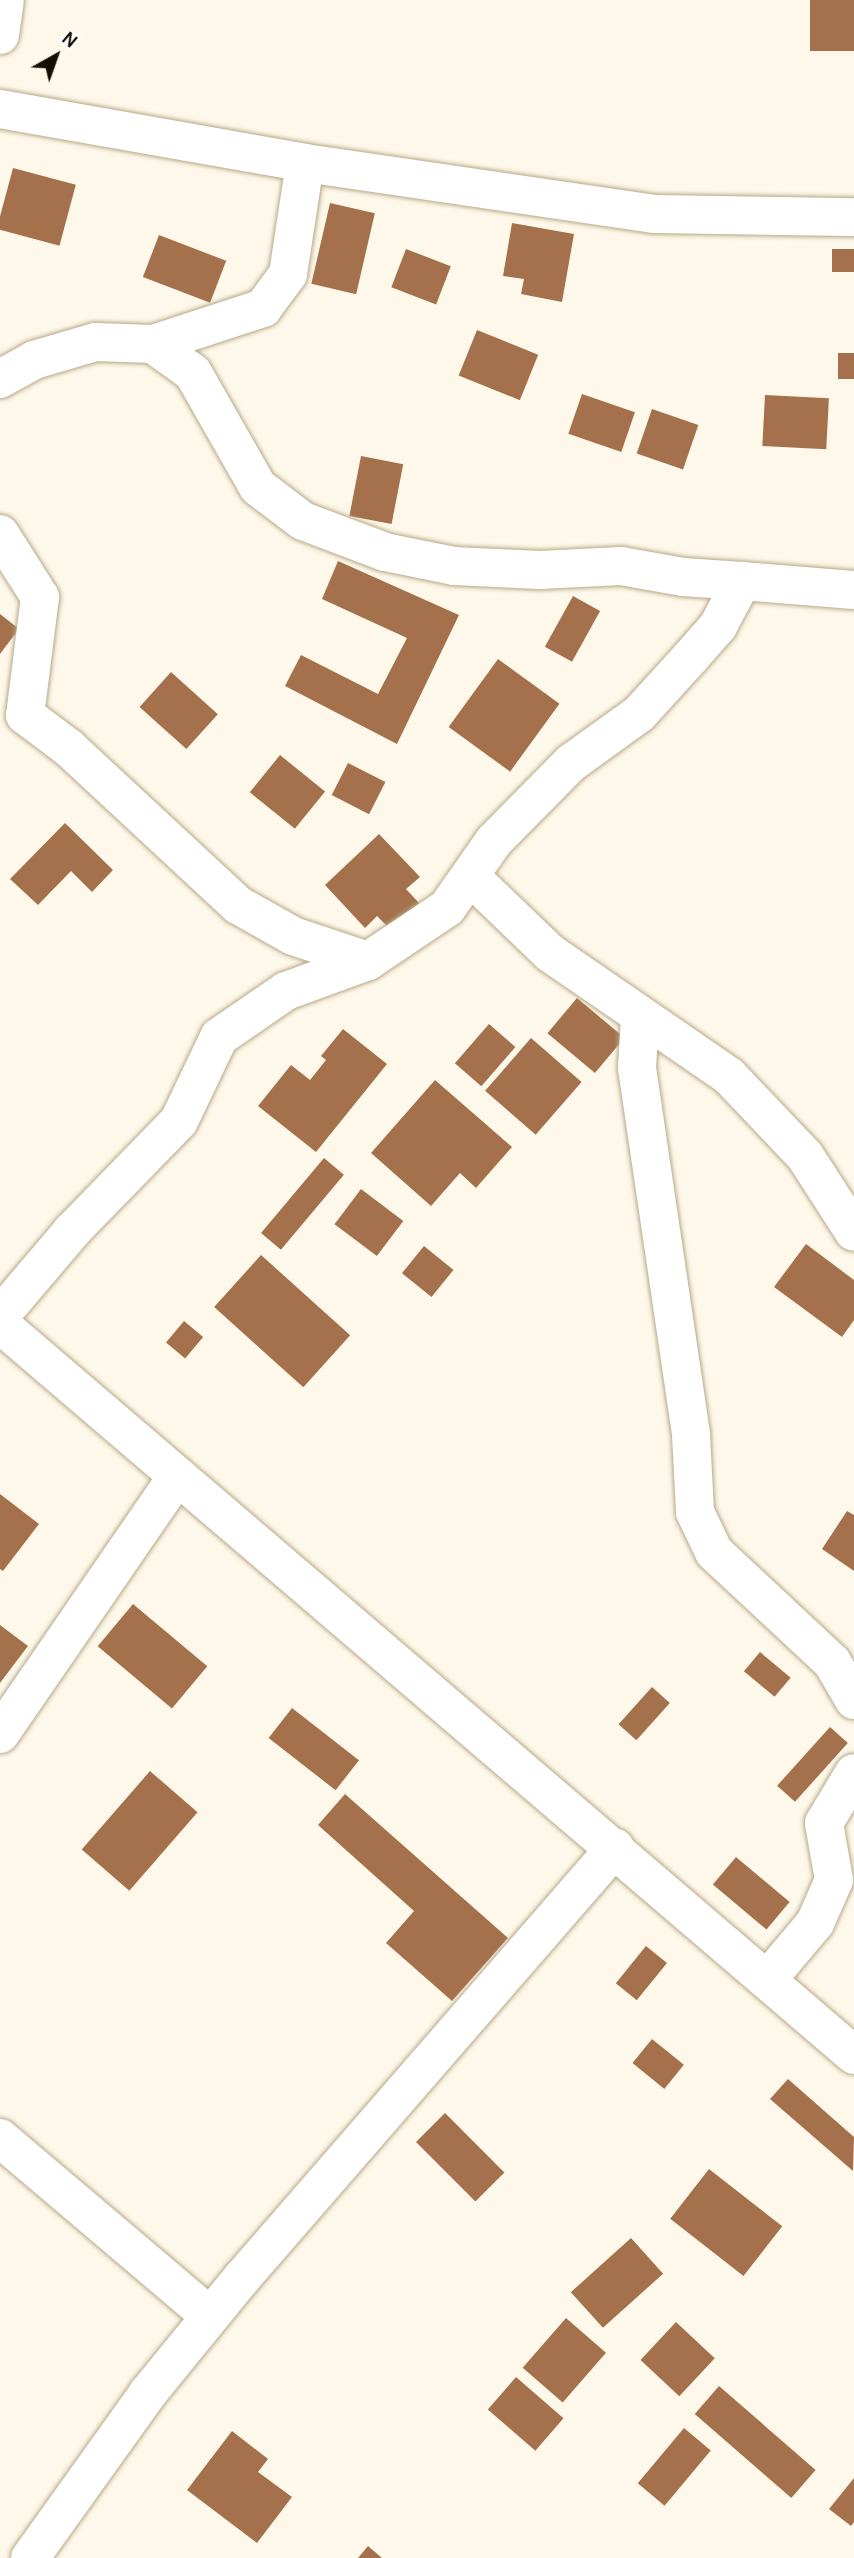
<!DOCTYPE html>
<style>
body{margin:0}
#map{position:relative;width:854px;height:2558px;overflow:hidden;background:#fef8ea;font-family:Karla,sans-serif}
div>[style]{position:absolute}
.building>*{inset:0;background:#a4714c;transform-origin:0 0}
.roads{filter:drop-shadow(0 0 2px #b7a887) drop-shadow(0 0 2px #b7a887)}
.street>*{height:38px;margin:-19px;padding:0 19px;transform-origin:19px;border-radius:19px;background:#fff}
.primary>*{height:38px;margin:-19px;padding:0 19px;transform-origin:19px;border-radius:19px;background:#fff}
span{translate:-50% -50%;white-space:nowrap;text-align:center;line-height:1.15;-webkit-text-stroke:6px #fff;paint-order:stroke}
.north{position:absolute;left:21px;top:21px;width:70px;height:70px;-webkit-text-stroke:5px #fff;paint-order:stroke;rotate:40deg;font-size:19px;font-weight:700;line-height:28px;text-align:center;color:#140f04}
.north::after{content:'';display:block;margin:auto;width:24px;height:32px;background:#140f04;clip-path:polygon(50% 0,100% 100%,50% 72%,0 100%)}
</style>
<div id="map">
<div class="building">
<div style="left:810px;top:0;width:44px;height:51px"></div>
<div style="left:13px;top:168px;width:65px;height:63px;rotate:15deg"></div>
<div style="left:330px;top:203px;width:46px;height:83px;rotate:13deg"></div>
<div style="clip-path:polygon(512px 223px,574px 234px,562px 302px,521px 294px,524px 279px,503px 276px)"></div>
<div style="left:159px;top:235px;width:72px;height:45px;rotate:21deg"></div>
<div style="left:406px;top:249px;width:48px;height:41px;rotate:21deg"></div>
<div style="left:854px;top:249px;width:23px;height:22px;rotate:90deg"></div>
<div style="left:477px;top:330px;width:66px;height:49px;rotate:22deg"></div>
<div style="left:838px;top:353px;width:16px;height:26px"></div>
<div style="left:582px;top:394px;width:56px;height:42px;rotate:19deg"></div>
<div style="left:765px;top:395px;width:64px;height:51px;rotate:3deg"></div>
<div style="left:652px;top:409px;width:49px;height:47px;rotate:19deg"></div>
<div style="left:361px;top:456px;width:43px;height:61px;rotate:11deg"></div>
<div style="clip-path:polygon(338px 561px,459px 615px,397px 744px,285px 686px,301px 655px,378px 694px,407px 638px,322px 599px)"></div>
<div style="left:573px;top:596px;width:31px;height:58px;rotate:29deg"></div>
<div style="clip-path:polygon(0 614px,19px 629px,0 654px)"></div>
<div style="left:498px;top:659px;width:76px;height:84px;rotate:36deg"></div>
<div style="left:171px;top:672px;width:63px;height:47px;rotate:42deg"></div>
<div style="left:280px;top:755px;width:58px;height:48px;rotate:39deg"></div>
<div style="left:348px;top:763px;width:42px;height:36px;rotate:27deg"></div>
<div style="clip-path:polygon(65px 823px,113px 870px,92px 892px,71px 871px,38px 905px,10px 879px)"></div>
<div style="clip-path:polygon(379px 834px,420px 877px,406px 889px,419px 903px,391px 930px,377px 916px,365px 928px,325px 885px)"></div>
<div style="left:577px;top:998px;width:62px;height:46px;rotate:40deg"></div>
<div style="left:489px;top:1024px;width:35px;height:52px;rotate:41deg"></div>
<div style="clip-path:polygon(343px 1029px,387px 1064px,316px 1152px,258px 1106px,291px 1065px,310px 1080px,326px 1060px,321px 1056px)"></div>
<div style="left:531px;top:1038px;width:67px;height:70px;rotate:41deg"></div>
<div style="clip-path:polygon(435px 1080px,512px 1147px,476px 1188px,460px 1173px,431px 1206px,371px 1153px)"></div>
<div style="left:324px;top:1158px;width:26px;height:98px;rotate:40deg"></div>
<div style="left:361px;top:1189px;width:53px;height:44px;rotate:37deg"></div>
<div style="clip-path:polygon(806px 1244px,854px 1280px,854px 1320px,842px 1337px,774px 1287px)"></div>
<div style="left:424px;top:1246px;width:38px;height:35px;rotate:39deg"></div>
<div style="left:261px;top:1255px;width:120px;height:70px;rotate:42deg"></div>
<div style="left:184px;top:1321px;width:25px;height:28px;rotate:40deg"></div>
<div style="clip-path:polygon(0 1494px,39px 1524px,3px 1571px,0 1569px)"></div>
<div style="clip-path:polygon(847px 1511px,854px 1515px,854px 1571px,822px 1549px)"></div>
<div style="left:133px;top:1604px;width:97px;height:55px;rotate:40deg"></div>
<div style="clip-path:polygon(0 1625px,28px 1646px,0 1683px)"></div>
<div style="left:760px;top:1652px;width:40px;height:25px;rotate:40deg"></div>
<div style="left:652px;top:1687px;width:24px;height:50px;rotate:42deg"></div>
<div style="left:292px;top:1708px;width:85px;height:38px;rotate:38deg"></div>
<div style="left:830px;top:1727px;width:24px;height:79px;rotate:42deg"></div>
<div style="left:150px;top:1771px;width:63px;height:104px;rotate:41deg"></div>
<div style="clip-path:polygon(345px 1794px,508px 1938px,452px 2001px,386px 1943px,414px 1911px,318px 1825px)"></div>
<div style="left:736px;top:1857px;width:70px;height:36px;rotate:40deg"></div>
<div style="left:646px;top:1946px;width:27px;height:48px;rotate:39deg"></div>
<div style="left:652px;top:2039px;width:41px;height:31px;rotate:39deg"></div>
<div style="clip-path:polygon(788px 2079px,854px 2137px,853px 2171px,770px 2099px)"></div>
<div style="left:445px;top:2113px;width:84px;height:41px;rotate:45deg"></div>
<div style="left:709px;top:2169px;width:93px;height:63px;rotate:38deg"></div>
<div style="left:631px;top:2238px;width:48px;height:81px;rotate:48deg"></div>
<div style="left:566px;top:2318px;width:53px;height:66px;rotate:41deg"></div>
<div style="left:676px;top:2322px;width:53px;height:52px;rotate:43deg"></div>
<div style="left:516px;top:2377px;width:63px;height:43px;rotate:41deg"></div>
<div style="left:719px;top:2386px;width:128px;height:37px;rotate:41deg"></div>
<div style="left:684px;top:2428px;width:35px;height:72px;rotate:40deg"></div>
<div style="clip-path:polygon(232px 2431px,268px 2459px,258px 2472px,292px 2497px,257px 2543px,187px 2490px)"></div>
<div style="clip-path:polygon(854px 2478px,854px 2522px,851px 2526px,829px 2509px)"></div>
<div style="clip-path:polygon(368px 2546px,382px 2558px,358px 2558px)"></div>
</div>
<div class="roads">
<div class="street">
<div style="left:0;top:35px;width:35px;rotate:-82deg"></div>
<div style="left:0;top:109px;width:310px;rotate:10deg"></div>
<div style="left:305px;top:163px;width:354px;rotate:8.3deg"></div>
<div style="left:655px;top:214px;width:199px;rotate:0.9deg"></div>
<div style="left:153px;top:344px;width:116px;rotate:-18.1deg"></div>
<div style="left:263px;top:308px;width:42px;rotate:-53.7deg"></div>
<div style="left:288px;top:274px;width:112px;rotate:-81.3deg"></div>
<div style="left:0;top:379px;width:39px;rotate:-29deg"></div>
<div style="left:34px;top:360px;width:64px;rotate:-16.4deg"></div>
<div style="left:95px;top:342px;width:58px;rotate:2deg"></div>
<div style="left:153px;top:344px;width:49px;rotate:35.9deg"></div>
<div style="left:193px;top:373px;width:131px;rotate:60.3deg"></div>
<div style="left:258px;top:487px;width:56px;rotate:37.1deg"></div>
<div style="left:303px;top:521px;width:88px;rotate:20.7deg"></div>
<div style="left:385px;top:552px;width:70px;rotate:11.5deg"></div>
<div style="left:454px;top:566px;width:86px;rotate:2.7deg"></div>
<div style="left:540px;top:570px;width:81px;rotate:-2.8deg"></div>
<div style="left:621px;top:566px;width:63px;rotate:10.1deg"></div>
<div style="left:683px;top:577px;width:59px;rotate:3.9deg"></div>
<div style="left:0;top:534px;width:75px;rotate:57.6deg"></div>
<div style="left:40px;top:597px;width:119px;rotate:97.2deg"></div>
<div style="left:25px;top:715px;width:55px;rotate:36.9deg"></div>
<div style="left:69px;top:748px;width:231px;rotate:42.9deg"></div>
<div style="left:238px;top:905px;width:63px;rotate:29.4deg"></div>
<div style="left:293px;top:936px;width:79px;rotate:18.4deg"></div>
<div style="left:472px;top:878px;width:108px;rotate:43.9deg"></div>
<div style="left:550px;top:953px;width:217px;rotate:34.5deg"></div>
<div style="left:729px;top:1076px;width:110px;rotate:46.5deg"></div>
<div style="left:805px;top:1156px;width:90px;rotate:57.2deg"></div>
<div style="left:640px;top:1017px;width:51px;rotate:93.4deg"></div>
<div style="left:637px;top:1068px;width:371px;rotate:81.6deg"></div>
<div style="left:691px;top:1435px;width:77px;rotate:87deg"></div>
<div style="left:695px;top:1512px;width:44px;rotate:64.6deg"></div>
<div style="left:714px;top:1552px;width:161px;rotate:43deg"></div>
<div style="left:832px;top:1662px;width:44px;rotate:59.9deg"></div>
<div style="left:0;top:1316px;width:111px;rotate:-49.7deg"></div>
<div style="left:72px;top:1231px;width:153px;rotate:-45.8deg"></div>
<div style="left:179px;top:1121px;width:93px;rotate:-64.5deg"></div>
<div style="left:219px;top:1037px;width:81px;rotate:-34.5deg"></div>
<div style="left:286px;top:991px;width:87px;rotate:-20.1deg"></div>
<div style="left:368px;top:961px;width:95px;rotate:-33.9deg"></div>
<div style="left:447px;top:908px;width:82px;rotate:-55deg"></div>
<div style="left:494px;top:841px;width:110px;rotate:-45.4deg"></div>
<div style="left:571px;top:763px;width:84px;rotate:-35.8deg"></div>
<div style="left:639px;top:714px;width:76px;rotate:-47.7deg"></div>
<div style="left:690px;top:658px;width:43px;rotate:-48.8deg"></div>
<div style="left:718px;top:626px;width:51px;rotate:-61.9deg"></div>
<div style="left:742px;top:581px;width:112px;rotate:4.6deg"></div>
<div style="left:0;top:1734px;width:313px;rotate:-55.5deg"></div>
<div style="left:767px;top:1980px;width:75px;rotate:-49.9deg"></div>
<div style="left:815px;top:1923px;width:47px;rotate:-66.2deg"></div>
<div style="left:834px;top:1880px;width:58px;rotate:-100deg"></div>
<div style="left:824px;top:1823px;width:58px;rotate:-59deg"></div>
<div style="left:0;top:2138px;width:275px;rotate:40.3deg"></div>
<div style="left:30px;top:2558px;width:203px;rotate:-54.4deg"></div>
<div style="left:148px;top:2393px;width:147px;rotate:-50.8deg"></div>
<div style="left:241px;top:2279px;width:571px;rotate:-49.05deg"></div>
</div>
<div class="primary">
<div style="left:0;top:1324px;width:1124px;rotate:40.56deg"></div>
</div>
</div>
<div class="north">N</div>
</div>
